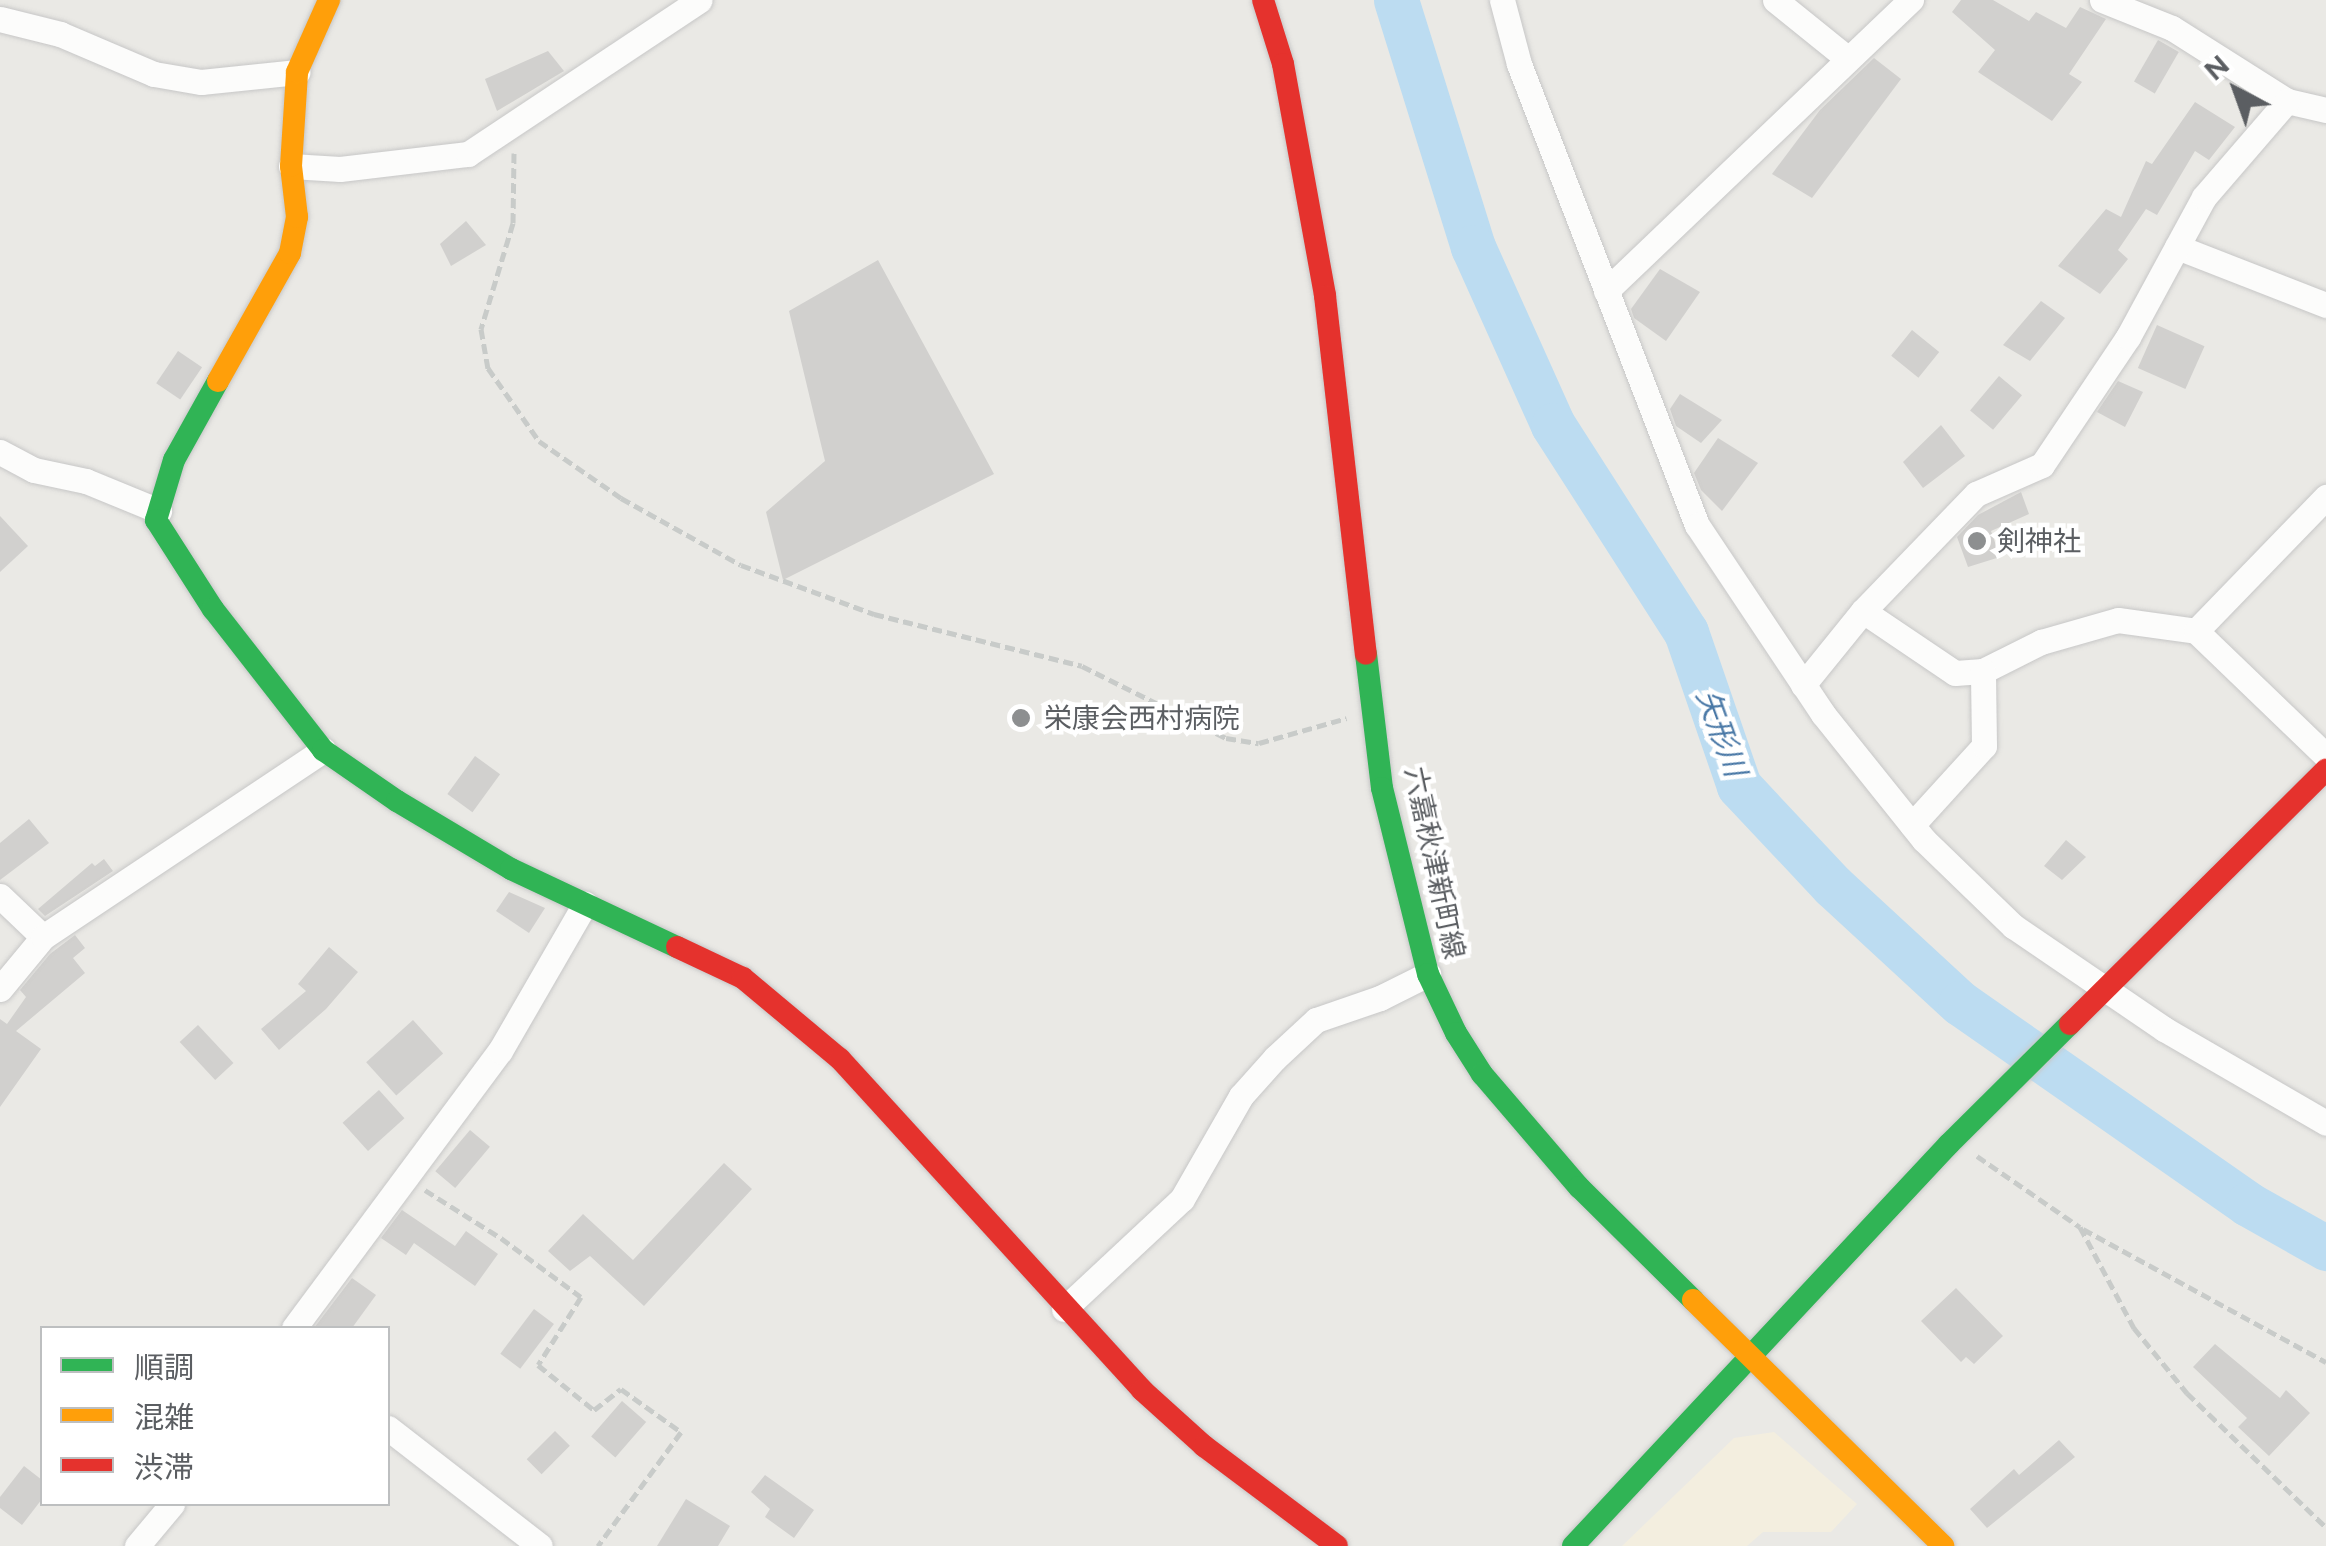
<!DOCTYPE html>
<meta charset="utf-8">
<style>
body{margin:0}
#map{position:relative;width:2326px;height:1546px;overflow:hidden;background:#eae9e5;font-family:Figtree,"Noto Sans JP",sans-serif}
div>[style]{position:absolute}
.commercial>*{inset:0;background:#f3eedf}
.river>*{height:45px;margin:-22.5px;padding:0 22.5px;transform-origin:22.5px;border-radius:22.5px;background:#bcdcf1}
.building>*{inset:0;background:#d1d0ce;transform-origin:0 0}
.path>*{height:5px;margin-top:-2.5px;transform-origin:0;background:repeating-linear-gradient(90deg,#c8cbc9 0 10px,transparent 0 15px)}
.roads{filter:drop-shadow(0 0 2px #c7c7c7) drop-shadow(0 0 2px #c7c7c7)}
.street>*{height:25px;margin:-12.5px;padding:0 12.5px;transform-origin:12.5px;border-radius:12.5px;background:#fcfcfb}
.fast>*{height:22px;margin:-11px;padding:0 11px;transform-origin:11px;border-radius:11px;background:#30b455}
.slow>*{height:22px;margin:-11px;padding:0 11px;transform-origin:11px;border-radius:11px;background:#ff9f0a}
.jam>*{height:22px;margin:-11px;padding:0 11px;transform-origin:11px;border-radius:11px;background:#e5322d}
.dots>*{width:28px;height:28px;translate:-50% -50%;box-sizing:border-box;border:5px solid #fff;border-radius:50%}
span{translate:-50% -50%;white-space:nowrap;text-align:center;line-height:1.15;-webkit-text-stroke:9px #fff;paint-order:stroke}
.poi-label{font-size:28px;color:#5b5e62}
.left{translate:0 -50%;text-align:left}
.street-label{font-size:28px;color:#5b5e62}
.water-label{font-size:30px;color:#4978a6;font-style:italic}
.legend{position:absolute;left:40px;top:1326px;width:350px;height:180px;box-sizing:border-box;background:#fff;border:2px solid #bdbfc0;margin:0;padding:12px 18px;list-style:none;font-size:30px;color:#5b5e62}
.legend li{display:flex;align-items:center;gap:20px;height:50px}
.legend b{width:50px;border:2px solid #bdbfc0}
.north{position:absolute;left:2186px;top:40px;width:100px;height:100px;-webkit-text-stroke:8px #fff;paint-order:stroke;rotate:319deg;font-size:28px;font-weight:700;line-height:40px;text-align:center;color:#5b5e62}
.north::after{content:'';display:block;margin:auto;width:35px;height:45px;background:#5b5e62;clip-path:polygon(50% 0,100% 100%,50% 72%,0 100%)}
</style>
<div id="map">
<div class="commercial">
<div style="clip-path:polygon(1774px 1432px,1857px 1504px,1831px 1532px,1763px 1532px,1747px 1546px,1622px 1546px,1734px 1438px)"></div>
</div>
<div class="river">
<div style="left:1396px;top:0;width:259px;rotate:72.7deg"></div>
<div style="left:1473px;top:247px;width:195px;rotate:65.8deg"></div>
<div style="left:1553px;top:425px;width:246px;rotate:57.3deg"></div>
<div style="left:1686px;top:632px;width:163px;rotate:71deg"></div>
<div style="left:1739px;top:786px;width:137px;rotate:46.8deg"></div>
<div style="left:1833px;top:886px;width:173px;rotate:42.7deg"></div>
<div style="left:1960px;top:1003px;width:351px;rotate:34.9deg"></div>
<div style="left:2248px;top:1204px;width:90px;rotate:29.4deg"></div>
</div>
<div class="building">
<div style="clip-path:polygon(1961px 0,1993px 0,2029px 21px,2036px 12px,2066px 28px,2080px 7px,2106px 19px,2069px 74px,2082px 82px,2052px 121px,1978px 72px,1995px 50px,1952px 12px)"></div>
<div style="left:2158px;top:40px;width:24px;height:48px;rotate:30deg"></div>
<div style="clip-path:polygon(548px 51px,564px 71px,497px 111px,485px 79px)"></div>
<div style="clip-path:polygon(1874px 58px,1901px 79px,1812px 198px,1772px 174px,1820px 110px)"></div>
<div style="clip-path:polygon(2195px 102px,2235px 127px,2209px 160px,2195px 151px,2157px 215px,2146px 209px,2118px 250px,2128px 259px,2100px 294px,2058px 266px,2106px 209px,2121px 217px,2146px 161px,2152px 164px)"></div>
<div style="clip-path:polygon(466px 221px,486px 245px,451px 266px,440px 244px)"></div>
<div style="clip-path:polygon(878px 260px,994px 474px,783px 580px,766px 512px,825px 461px,789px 311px)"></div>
<div style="clip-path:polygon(1660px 269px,1700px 292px,1666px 341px,1634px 318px,1631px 309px)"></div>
<div style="clip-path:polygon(2041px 301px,2065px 318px,2030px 361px,2003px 345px)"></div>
<div style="left:2157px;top:325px;width:52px;height:47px;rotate:24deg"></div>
<div style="left:1912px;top:330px;width:35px;height:33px;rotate:39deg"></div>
<div style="left:178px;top:351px;width:29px;height:39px;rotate:34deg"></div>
<div style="left:1999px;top:376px;width:30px;height:45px;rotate:40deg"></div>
<div style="clip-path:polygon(2118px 381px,2143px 392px,2125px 427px,2097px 412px)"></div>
<div style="clip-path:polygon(1680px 394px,1722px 420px,1701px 443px,1676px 426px,1670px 409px)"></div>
<div style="clip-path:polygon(1941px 425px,1965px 456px,1923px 488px,1903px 462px)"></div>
<div style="clip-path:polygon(1718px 438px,1758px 463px,1722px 511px,1701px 490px,1694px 473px)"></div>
<div style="clip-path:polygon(2021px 492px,2029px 514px,1991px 531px,2000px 557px,1968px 567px,1957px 537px,1978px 515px)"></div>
<div style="clip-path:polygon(0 516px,28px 546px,0 572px)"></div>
<div style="left:475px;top:756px;width:31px;height:47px;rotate:36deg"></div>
<div style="clip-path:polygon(29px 819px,49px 843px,0 880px,0 843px)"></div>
<div style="clip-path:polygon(2066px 840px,2086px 857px,2062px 880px,2044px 866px)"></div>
<div style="clip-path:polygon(104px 859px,113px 871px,45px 916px,38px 909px,92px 863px,95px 866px)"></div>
<div style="clip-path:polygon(509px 892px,545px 908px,529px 933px,496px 911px)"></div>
<div style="clip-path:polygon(75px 935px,85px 948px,73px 958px,85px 973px,16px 1031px,41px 1049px,0 1107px,0 1019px,7px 1024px,26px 997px,20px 990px,50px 954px)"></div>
<div style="clip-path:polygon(329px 947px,358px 972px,326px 1009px,279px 1050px,261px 1029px,306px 991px,298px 984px)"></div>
<div style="left:413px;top:1020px;width:45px;height:63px;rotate:48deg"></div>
<div style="left:198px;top:1025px;width:52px;height:25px;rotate:47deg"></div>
<div style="left:379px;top:1090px;width:38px;height:49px;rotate:48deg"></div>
<div style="left:470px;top:1130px;width:26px;height:54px;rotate:40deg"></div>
<div style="clip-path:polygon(724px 1163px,752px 1189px,644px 1306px,590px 1256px,570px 1271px,548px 1251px,583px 1214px,633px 1260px)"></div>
<div style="clip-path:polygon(402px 1210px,455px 1246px,466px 1231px,498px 1254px,475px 1286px,414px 1243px,406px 1255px,381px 1238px)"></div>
<div style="clip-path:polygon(352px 1278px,376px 1295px,352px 1328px,314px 1328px)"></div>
<div style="clip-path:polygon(1956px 1288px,2003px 1336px,1974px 1364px,1966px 1357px,1961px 1362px,1921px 1321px)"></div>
<div style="left:534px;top:1309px;width:25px;height:56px;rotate:37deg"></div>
<div style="clip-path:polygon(2215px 1344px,2280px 1398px,2286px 1390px,2310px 1413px,2269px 1456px,2238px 1427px,2247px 1418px,2193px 1367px)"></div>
<div style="left:622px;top:1401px;width:32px;height:47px;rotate:41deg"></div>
<div style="left:555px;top:1431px;width:21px;height:40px;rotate:45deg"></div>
<div style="clip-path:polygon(2059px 1440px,2075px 1457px,1987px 1528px,1970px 1509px,2014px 1469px,2019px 1475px)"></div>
<div style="clip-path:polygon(24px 1466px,42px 1480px,42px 1499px,22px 1525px,0 1508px,0 1497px)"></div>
<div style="clip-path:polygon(765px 1475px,814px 1510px,794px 1538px,765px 1517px,770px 1509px,751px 1492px)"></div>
<div style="clip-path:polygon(686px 1499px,730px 1526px,718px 1546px,657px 1546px)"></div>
</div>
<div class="path">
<div style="left:514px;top:153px;width:70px;rotate:90.8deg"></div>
<div style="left:513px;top:223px;width:111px;rotate:106.8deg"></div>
<div style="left:481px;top:329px;width:40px;rotate:80deg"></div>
<div style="left:488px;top:368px;width:89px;rotate:55.1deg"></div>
<div style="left:539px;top:441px;width:100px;rotate:34.8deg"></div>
<div style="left:621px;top:498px;width:137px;rotate:29.2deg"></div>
<div style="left:741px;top:565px;width:142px;rotate:20.2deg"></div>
<div style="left:874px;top:614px;width:214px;rotate:14deg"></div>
<div style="left:1082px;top:666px;width:161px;rotate:26.6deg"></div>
<div style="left:1226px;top:738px;width:33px;rotate:9deg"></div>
<div style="left:1259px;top:743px;width:91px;rotate:-15.9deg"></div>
<div style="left:1977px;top:1156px;width:125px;rotate:34.6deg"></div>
<div style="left:2080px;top:1227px;width:115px;rotate:61.9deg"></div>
<div style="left:2134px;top:1328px;width:84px;rotate:50.8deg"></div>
<div style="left:2187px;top:1393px;width:193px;rotate:44deg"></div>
<div style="left:425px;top:1190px;width:90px;rotate:32.3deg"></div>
<div style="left:501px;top:1238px;width:99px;rotate:36.4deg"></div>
<div style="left:581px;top:1297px;width:80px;rotate:122.3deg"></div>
<div style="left:538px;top:1365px;width:72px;rotate:38.8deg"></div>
<div style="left:594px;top:1410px;width:34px;rotate:-38deg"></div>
<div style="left:621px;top:1389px;width:74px;rotate:35.6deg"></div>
<div style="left:681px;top:1432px;width:141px;rotate:126.1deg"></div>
<div style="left:2083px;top:1229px;width:277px;rotate:28.7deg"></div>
</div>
<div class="roads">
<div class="street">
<div style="left:1502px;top:0;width:66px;rotate:75.1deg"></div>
<div style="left:1519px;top:64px;width:494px;rotate:68.9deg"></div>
<div style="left:1697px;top:525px;width:227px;rotate:56.3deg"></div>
<div style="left:1823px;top:714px;width:161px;rotate:51.3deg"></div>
<div style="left:1924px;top:840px;width:124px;rotate:44deg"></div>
<div style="left:2013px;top:926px;width:183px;rotate:34.3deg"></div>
<div style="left:2164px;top:1029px;width:187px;rotate:30.1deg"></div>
<div style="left:1775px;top:0;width:92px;rotate:38.9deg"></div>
<div style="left:2102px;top:0;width:75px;rotate:21.8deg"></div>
<div style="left:2172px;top:28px;width:136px;rotate:32.4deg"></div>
<div style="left:2287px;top:101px;width:40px;rotate:13deg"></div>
<div style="left:0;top:19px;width:62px;rotate:14deg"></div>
<div style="left:60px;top:34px;width:102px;rotate:23.1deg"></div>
<div style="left:154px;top:74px;width:48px;rotate:9.7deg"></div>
<div style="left:201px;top:82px;width:97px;rotate:-5.9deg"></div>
<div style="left:291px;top:166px;width:49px;rotate:3.5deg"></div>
<div style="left:340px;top:169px;width:129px;rotate:-6.7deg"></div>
<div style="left:468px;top:154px;width:278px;rotate:-33.6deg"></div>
<div style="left:2177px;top:247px;width:160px;rotate:21.3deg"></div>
<div style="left:1606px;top:291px;width:422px;rotate:-43.7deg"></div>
<div style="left:0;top:452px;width:38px;rotate:28deg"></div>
<div style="left:34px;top:470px;width:53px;rotate:11.9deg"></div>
<div style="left:86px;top:481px;width:79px;rotate:22.3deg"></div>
<div style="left:1863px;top:611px;width:111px;rotate:34deg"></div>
<div style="left:1955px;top:673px;width:28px;rotate:-4deg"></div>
<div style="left:1983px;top:671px;width:65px;rotate:-26.6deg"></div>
<div style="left:2041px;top:642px;width:80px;rotate:-15.9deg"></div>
<div style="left:2118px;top:620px;width:79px;rotate:8deg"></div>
<div style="left:2196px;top:631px;width:187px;rotate:-45.9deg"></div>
<div style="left:2196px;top:631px;width:180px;rotate:43.9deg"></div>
<div style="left:1803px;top:685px;width:95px;rotate:-51deg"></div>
<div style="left:1863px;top:611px;width:163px;rotate:-46deg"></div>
<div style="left:1976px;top:494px;width:72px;rotate:-23.7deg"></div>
<div style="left:2042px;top:465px;width:154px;rotate:-56.1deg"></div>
<div style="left:2128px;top:337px;width:159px;rotate:-61.5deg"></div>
<div style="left:2204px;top:197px;width:127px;rotate:-49.2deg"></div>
<div style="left:1912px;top:825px;width:107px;rotate:-47.7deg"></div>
<div style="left:1984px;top:746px;width:75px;rotate:-90.8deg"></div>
<div style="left:0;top:896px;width:59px;rotate:43.6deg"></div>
<div style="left:0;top:989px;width:67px;rotate:-50.4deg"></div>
<div style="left:43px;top:937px;width:337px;rotate:-33.7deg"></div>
<div style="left:1064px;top:1309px;width:161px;rotate:-43deg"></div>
<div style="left:1182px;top:1199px;width:119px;rotate:-60.2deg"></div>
<div style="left:1241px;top:1096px;width:51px;rotate:-48.2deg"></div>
<div style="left:1275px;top:1058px;width:56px;rotate:-42.8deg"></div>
<div style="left:1316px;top:1020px;width:68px;rotate:-19deg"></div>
<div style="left:1380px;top:998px;width:54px;rotate:-26.6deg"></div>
<div style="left:294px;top:1328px;width:345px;rotate:-53.4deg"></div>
<div style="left:500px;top:1051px;width:170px;rotate:-60deg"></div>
<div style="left:388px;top:1428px;width:192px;rotate:37.8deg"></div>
<div style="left:137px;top:1546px;width:55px;rotate:-50.2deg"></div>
</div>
<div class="fast">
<div style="left:218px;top:381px;width:90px;rotate:119.1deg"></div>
<div style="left:174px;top:460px;width:63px;rotate:106.7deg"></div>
<div style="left:156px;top:520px;width:106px;rotate:57.4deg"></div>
<div style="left:213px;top:609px;width:179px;rotate:52deg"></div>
<div style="left:323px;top:750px;width:90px;rotate:34.6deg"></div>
<div style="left:397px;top:801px;width:133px;rotate:30.8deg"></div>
<div style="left:511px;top:869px;width:183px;rotate:25.2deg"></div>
<div style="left:1366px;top:654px;width:135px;rotate:83.2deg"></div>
<div style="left:1382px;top:788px;width:192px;rotate:76.1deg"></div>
<div style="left:1428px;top:974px;width:65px;rotate:64.6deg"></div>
<div style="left:1456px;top:1033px;width:49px;rotate:57.6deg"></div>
<div style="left:1482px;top:1074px;width:149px;rotate:49.4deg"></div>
<div style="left:1579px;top:1187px;width:161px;rotate:44.7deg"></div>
<div style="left:1573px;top:1546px;width:550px;rotate:-46.91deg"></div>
<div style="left:1949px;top:1144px;width:170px;rotate:-44.8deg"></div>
</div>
<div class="slow">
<div style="left:218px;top:381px;width:147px;rotate:-60.6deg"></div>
<div style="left:290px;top:253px;width:37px;rotate:-79deg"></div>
<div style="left:297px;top:217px;width:51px;rotate:-96.7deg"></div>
<div style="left:291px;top:166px;width:94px;rotate:-86.3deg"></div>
<div style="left:297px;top:72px;width:79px;rotate:-66deg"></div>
<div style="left:1693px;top:1300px;width:351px;rotate:44.5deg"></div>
</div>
<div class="jam">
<div style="left:1263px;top:0;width:67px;rotate:72.6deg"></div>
<div style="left:1283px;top:64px;width:236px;rotate:79.7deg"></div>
<div style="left:1325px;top:296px;width:360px;rotate:83.5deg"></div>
<div style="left:677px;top:947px;width:73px;rotate:25.2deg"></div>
<div style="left:743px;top:978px;width:126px;rotate:39.9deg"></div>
<div style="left:840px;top:1059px;width:448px;rotate:47.6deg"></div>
<div style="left:1142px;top:1390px;width:84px;rotate:42.1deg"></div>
<div style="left:1204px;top:1446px;width:166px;rotate:36.9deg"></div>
<div style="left:2070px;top:1024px;width:361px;rotate:-44.8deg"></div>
</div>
</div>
<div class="dots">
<div style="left:1977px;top:541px;background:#8d8f90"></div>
<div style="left:1021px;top:718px;background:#8d8f90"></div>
</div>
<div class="poi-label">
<span class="left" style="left:1997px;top:541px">剣神社</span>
<span class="left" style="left:1044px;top:718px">栄康会西村病院</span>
</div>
<div class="street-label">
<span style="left:1435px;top:863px;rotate:78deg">六嘉秋津新町線</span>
</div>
<div class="water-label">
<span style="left:1721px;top:733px;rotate:70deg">矢形川</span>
</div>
<ul class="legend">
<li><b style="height:12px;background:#30b455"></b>順調</li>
<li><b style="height:12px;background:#ff9f0a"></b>混雑</li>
<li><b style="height:12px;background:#e5322d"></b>渋滞</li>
</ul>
<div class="north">N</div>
</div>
